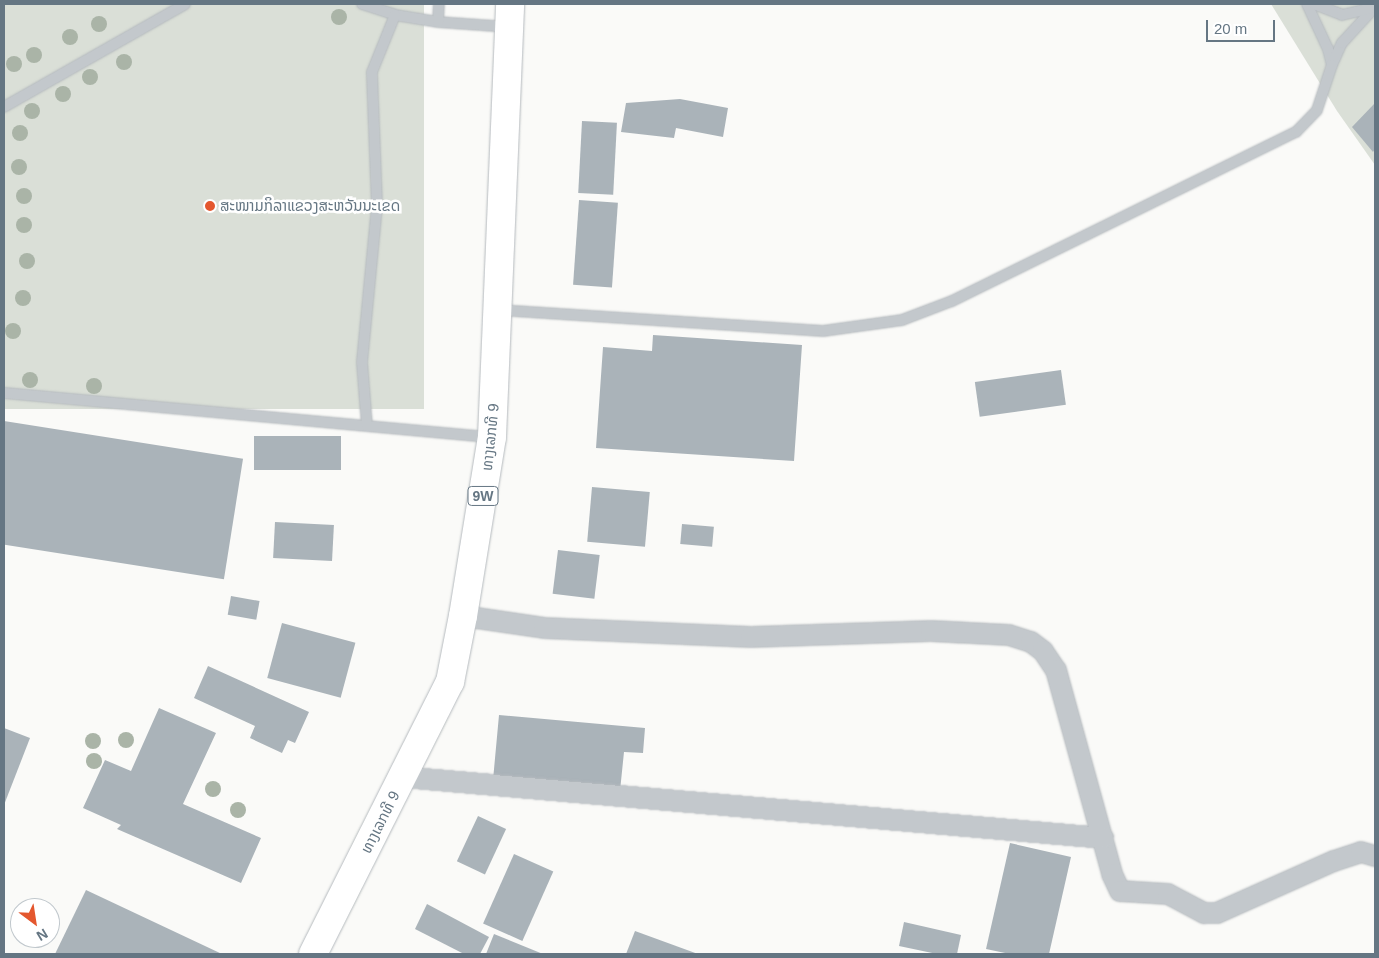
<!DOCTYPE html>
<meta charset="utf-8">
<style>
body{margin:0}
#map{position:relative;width:1379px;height:958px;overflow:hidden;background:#fafaf8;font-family:Helvetica,"Noto Sans Lao",sans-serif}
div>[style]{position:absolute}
.green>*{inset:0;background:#dadfd7;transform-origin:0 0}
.building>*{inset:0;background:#aab3b9;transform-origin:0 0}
.roads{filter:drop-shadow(0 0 1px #b5babe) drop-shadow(0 0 1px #b5babe)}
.service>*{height:10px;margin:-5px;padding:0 5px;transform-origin:5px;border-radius:5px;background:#c3c8cc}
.minor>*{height:20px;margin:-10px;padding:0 10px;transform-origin:10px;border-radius:10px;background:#c3c8cc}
.primary>*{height:28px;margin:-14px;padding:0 14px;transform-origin:14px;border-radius:14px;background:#fff}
.trees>*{width:16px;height:16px;margin:-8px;border-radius:50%;background:#aab4a7}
.dots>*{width:14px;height:14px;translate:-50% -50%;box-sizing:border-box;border:2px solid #fff;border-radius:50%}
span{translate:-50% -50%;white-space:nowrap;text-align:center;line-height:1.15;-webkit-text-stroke:5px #fff;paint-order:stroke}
.shield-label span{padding:1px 4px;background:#fff;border:1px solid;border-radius:4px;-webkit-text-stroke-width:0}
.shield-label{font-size:14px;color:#657683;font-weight:700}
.poi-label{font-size:15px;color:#657683}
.left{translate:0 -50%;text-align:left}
.street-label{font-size:15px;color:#657683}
.frame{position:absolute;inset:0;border:5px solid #657683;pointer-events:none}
.north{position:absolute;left:10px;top:898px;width:50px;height:50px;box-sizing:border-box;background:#fff;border:1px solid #c1c8cd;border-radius:50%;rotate:149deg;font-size:14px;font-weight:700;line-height:20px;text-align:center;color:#657683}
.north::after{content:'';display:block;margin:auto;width:18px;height:22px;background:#e4572e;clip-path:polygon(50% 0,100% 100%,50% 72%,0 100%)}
.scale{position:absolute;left:1206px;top:20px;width:69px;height:22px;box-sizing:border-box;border:2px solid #657683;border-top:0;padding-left:6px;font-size:15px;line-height:18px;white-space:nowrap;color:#657683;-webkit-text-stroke:4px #fff;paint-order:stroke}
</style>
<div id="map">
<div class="green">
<div style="left:4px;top:4px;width:420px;height:405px"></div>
<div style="clip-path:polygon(1271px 4px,1375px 4px,1375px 165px,1337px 111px)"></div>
</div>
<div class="building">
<div style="clip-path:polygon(680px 99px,728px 108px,723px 137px,676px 128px,674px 138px,621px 132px,626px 103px)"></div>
<div style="clip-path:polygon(1375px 103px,1375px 149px,1373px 152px,1352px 127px)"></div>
<div style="left:582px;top:121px;width:35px;height:72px;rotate:3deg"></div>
<div style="left:579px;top:200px;width:39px;height:85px;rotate:4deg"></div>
<div style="clip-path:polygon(653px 335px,802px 345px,794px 461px,596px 448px,603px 347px,652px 351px)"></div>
<div style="left:1061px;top:370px;width:35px;height:87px;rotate:82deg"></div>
<div style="left:4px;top:421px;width:242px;height:122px;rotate:9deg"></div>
<div style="left:254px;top:436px;width:87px;height:34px"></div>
<div style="left:592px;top:487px;width:58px;height:55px;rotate:5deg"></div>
<div style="left:275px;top:522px;width:59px;height:36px;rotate:3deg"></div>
<div style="left:682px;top:524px;width:32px;height:20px;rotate:5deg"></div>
<div style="left:558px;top:550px;width:42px;height:44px;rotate:7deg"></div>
<div style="left:231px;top:596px;width:29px;height:19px;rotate:10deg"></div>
<div style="left:282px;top:623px;width:76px;height:57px;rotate:15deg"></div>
<div style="clip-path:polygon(208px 666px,309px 712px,295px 743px,288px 740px,282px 753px,250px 738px,255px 726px,194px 698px)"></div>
<div style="clip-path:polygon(159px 708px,216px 733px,183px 804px,261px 838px,241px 883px,117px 829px,121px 825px,83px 808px,105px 760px,131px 771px)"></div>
<div style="clip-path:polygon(499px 715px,645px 728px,643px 753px,624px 752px,620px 791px,493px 780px)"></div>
<div style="clip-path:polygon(4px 728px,30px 738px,4px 805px)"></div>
<div style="left:478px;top:816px;width:31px;height:50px;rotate:25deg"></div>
<div style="clip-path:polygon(1010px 843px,1071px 857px,1049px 954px,1010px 954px,986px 949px)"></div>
<div style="left:514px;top:854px;width:43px;height:76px;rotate:24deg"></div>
<div style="clip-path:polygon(86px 890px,222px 954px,55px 954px)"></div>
<div style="clip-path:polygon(427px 904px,489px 937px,480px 954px,464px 954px,415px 929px)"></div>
<div style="clip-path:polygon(904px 922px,961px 935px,957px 954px,937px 954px,899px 946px)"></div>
<div style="clip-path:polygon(635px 931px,698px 954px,626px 954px)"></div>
<div style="clip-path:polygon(494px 934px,543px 954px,486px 954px)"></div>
</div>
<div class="roads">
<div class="service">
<div style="left:362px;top:4px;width:35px;rotate:18deg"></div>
<div style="left:395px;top:15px;width:44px;rotate:9.2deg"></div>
<div style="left:438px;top:22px;width:71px;rotate:4deg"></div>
<div style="left:1307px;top:4px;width:50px;rotate:65deg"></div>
<div style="left:1328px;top:49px;width:16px;rotate:76deg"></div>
<div style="left:1332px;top:65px;width:24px;rotate:-66deg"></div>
<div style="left:1342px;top:43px;width:49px;rotate:-47.5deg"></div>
<div style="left:1314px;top:4px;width:30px;rotate:21deg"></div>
<div style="left:1342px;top:15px;width:28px;rotate:-13deg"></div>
<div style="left:438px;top:22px;width:18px;rotate:-87deg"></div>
<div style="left:4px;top:107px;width:208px;rotate:-29.6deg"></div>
<div style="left:499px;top:310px;width:325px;rotate:3.7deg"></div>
<div style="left:823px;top:331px;width:80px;rotate:-7.9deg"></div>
<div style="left:902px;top:320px;width:53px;rotate:-20.8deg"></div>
<div style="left:952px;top:301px;width:383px;rotate:-26.2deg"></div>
<div style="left:1296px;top:132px;width:30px;rotate:-46deg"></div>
<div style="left:1317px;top:110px;width:47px;rotate:-71.6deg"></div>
<div style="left:4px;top:393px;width:489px;rotate:5.2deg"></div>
<div style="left:367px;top:426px;width:64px;rotate:-94.5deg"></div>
<div style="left:362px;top:362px;width:158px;rotate:-84.5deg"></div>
<div style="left:377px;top:205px;width:133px;rotate:-92.2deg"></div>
<div style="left:372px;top:72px;width:61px;rotate:-68deg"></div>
</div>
<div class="minor">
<div style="left:463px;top:616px;width:82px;rotate:8.4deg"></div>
<div style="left:544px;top:628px;width:207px;rotate:2.5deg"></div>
<div style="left:751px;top:637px;width:180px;rotate:-1.9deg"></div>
<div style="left:931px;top:631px;width:78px;rotate:2.9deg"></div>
<div style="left:1009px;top:635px;width:23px;rotate:18deg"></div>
<div style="left:1031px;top:642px;width:15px;rotate:37deg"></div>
<div style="left:1043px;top:651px;width:23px;rotate:56deg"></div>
<div style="left:1056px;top:670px;width:212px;rotate:74.6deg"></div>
<div style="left:1112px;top:874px;width:19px;rotate:65deg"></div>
<div style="left:1120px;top:891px;width:48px;rotate:3.6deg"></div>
<div style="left:1168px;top:894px;width:41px;rotate:27.8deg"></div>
<div style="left:1204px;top:913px;width:13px"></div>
<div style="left:1217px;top:913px;width:128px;rotate:-24deg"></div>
<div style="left:1334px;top:861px;width:28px;rotate:-18deg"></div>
<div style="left:1361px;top:852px;width:15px;rotate:16deg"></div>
<div style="left:402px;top:777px;width:704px;rotate:4.97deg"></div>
</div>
<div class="primary">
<div style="left:313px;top:954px;width:305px;rotate:-63.3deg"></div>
<div style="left:450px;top:682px;width:67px;rotate:-78.9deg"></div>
<div style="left:463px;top:616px;width:181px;rotate:-80.8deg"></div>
<div style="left:492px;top:437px;width:433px;rotate:-87.6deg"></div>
</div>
</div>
<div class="trees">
<div style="left:339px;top:17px"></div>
<div style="left:99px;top:24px"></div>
<div style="left:70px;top:37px"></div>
<div style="left:34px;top:55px"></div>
<div style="left:124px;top:62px"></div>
<div style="left:14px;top:64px"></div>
<div style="left:90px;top:77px"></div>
<div style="left:63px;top:94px"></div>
<div style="left:32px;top:111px"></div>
<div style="left:20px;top:133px"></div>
<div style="left:19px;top:167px"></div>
<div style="left:24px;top:196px"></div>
<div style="left:24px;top:225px"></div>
<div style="left:27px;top:261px"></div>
<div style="left:23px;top:298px"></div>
<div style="left:13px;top:331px"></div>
<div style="left:30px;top:380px"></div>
<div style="left:94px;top:386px"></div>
<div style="left:126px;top:740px"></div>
<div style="left:93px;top:741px"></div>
<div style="left:94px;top:761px"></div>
<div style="left:213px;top:789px"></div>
<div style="left:238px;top:810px"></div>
</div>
<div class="dots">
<div style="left:210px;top:206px;background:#e4572e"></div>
</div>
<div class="shield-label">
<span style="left:483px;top:496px">9W</span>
</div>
<div class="poi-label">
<span class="left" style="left:220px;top:206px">ສະໜາມກິລາແຂວງສະຫວັນນະເຂດ</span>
</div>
<div class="street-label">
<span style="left:490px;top:437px;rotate:-84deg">ທາງເລກທີ 9</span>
<span style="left:380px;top:822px;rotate:-63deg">ທາງເລກທີ 9</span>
</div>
<div class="frame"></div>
<div class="north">N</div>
<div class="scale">20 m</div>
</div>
